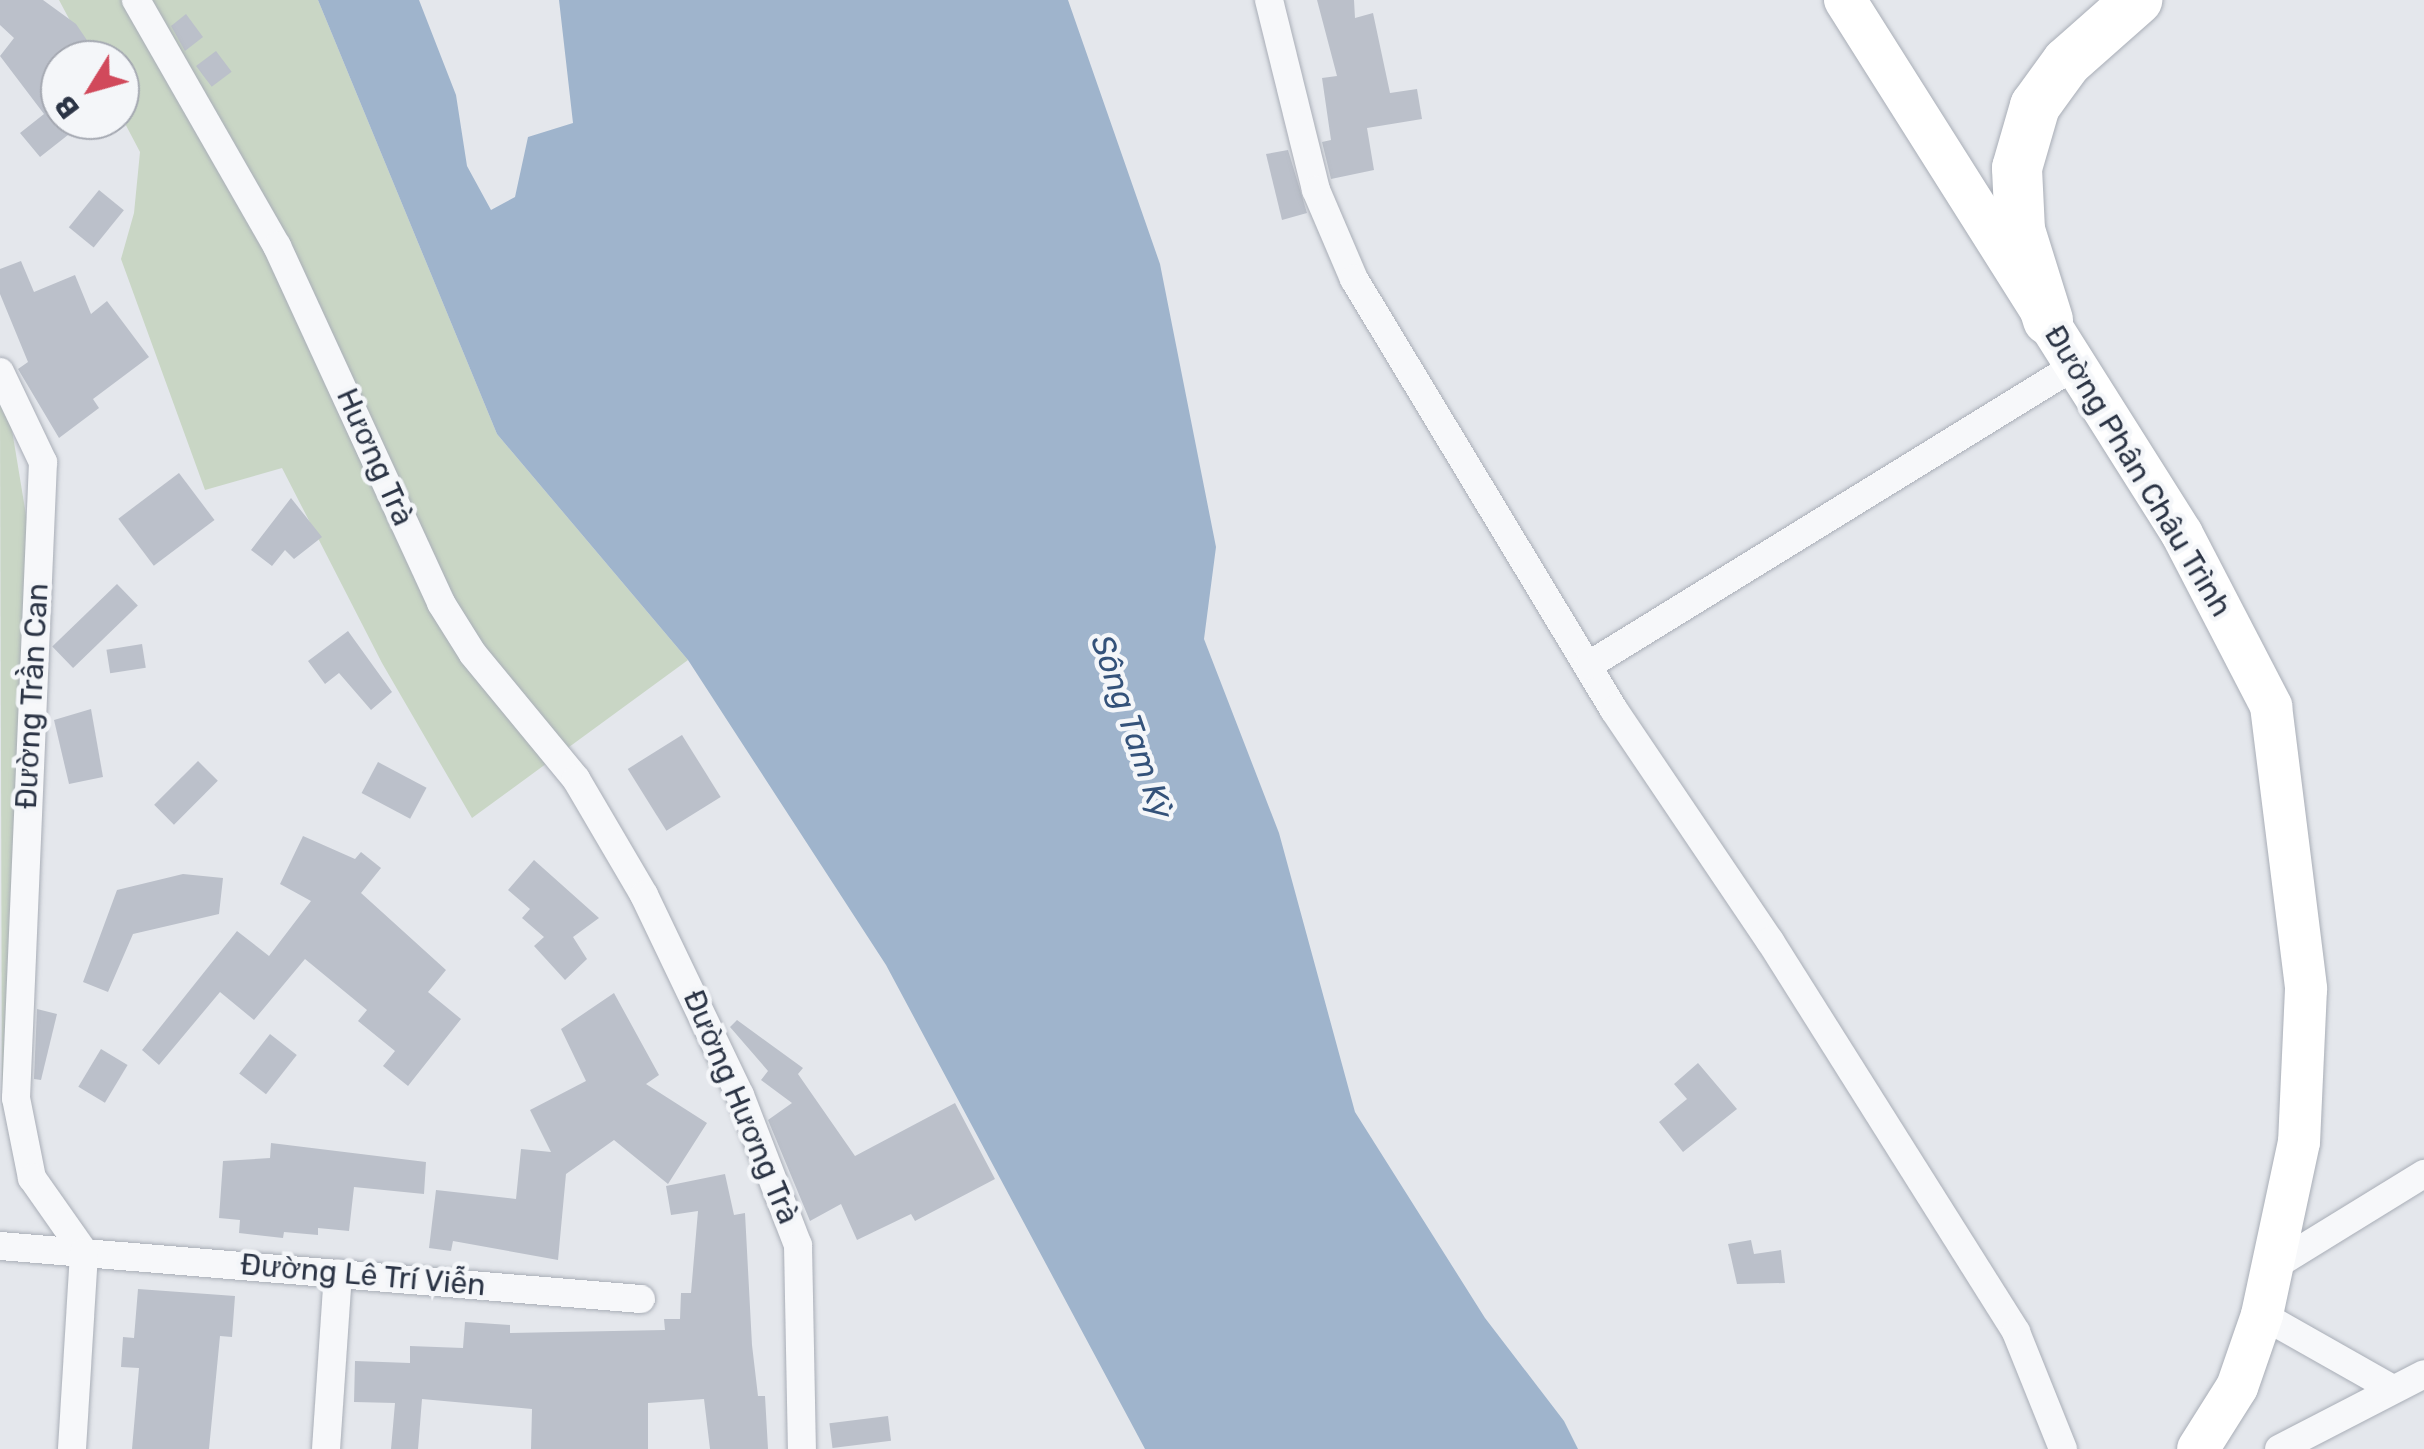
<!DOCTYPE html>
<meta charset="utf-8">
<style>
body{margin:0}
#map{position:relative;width:2424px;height:1449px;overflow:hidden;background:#e4e7ec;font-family:Rubik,sans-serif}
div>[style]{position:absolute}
.green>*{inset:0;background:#c9d6c5}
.water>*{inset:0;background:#9fb4cc}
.building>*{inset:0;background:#bbc0ca;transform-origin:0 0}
.roads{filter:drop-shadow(0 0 2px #a9aeb7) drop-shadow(0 0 2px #a9aeb7)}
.street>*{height:28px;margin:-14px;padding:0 14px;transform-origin:14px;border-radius:14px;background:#f7f8fa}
.primary>*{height:42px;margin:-21px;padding:0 21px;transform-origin:21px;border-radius:21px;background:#fff}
.highway>*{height:50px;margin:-25px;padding:0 25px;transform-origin:25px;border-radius:25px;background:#fff}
span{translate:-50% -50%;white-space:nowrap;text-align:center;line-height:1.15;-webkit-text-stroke:9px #f4f6f9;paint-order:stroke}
.street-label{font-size:30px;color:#2b3445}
.water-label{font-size:32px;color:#34527a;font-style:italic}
.north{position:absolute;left:40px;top:40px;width:100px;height:100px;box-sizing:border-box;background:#f4f6f9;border:2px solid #a4a8b1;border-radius:50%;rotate:233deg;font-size:28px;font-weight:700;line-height:40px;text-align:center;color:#2b3445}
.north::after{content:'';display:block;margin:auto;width:35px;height:45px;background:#d1495b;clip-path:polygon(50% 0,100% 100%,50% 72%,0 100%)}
</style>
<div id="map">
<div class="green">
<div style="clip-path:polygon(59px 0,318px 0,497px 434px,688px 660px,472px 818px,382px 663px,282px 468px,205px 490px,121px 259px,134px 213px,140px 152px,120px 114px,120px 60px,91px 60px)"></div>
<div style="clip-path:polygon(0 405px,11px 424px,29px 533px,2px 1115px)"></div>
</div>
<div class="water">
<div style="clip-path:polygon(318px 0,419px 0,456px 95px,467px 166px,491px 210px,515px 197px,528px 137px,573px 123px,559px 0,1068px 0,1160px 264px,1216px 547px,1204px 639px,1279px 833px,1355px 1112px,1485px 1318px,1564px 1421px,1578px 1449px,1145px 1449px,886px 965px,688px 660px,497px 434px)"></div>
</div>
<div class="building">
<div style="clip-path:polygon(0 0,43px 0,76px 24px,93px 49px,78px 60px,60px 60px,60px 120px,87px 120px,40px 157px,20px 133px,44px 114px,0 56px,14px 38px,0 25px)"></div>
<div style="clip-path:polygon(1317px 0,1354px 0,1355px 18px,1373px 13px,1390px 93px,1417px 89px,1422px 119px,1367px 128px,1374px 170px,1331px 179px,1322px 142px,1331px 140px,1322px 78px,1337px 76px)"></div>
<div style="clip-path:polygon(186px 14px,203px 37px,185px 51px,171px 26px)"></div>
<div style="left:216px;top:51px;width:26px;height:25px;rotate:53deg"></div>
<div style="clip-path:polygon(1288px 150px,1307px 213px,1282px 220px,1266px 154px)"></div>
<div style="left:99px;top:190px;width:32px;height:48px;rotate:39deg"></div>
<div style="clip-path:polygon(21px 261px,34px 292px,75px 275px,91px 314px,107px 301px,149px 357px,93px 399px,99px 408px,59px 438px,18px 369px,28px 362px,0 294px,0 269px)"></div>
<div style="left:179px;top:473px;width:59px;height:76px;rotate:53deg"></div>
<div style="clip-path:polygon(291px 498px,322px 537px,294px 559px,285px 550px,272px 566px,251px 550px)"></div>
<div style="left:117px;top:584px;width:30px;height:90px;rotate:46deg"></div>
<div style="clip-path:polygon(348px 631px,392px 692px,371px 710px,339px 673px,325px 684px,308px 661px)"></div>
<div style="left:142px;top:644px;width:24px;height:36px;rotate:81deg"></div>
<div style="clip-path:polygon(91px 709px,103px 777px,69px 784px,54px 720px)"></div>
<div style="left:682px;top:735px;width:73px;height:64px;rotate:58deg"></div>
<div style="left:198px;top:761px;width:28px;height:62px;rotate:45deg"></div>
<div style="left:378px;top:762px;width:55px;height:35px;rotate:28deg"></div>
<div style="clip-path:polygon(303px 836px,355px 859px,361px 852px,381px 868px,361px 893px,446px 970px,428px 992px,461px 1019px,408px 1086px,383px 1066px,395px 1051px,358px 1021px,367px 1010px,305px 959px,254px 1020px,220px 992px,159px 1065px,142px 1050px,237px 931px,269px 956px,311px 901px,280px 884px)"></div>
<div style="clip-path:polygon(534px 860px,599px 918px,573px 937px,587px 959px,565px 980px,534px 946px,544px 937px,522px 918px,530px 909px,508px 890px)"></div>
<div style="clip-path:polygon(183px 874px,223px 878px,219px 914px,133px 934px,108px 992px,83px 982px,117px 890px)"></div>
<div style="clip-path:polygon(614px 993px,659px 1075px,646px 1084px,707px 1123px,668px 1184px,614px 1140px,566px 1174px,558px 1260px,453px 1241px,451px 1251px,429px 1248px,436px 1190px,516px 1199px,521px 1149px,551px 1152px,530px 1110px,586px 1081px,561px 1029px)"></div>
<div style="clip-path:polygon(37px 1009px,57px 1014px,41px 1080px,34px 1079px)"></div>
<div style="clip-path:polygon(737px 1020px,803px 1068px,798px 1074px,855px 1156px,955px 1103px,995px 1179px,915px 1221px,911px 1214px,857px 1240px,841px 1204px,810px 1221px,768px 1120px,792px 1103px,761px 1080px,768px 1071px,730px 1027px)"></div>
<div style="left:270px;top:1034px;width:34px;height:50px;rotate:38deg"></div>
<div style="left:101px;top:1049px;width:31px;height:44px;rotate:31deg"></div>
<div style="clip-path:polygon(1698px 1063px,1737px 1109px,1683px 1152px,1659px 1122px,1687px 1099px,1674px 1084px)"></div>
<div style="clip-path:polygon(271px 1143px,426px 1162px,424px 1194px,354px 1187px,349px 1231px,318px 1228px,318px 1235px,284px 1232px,283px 1238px,239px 1233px,240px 1220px,219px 1218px,223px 1161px,270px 1158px)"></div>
<div style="clip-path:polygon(725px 1174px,734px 1215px,745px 1213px,752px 1345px,758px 1396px,765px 1396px,768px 1449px,710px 1449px,704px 1399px,648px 1403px,648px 1449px,531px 1449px,532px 1409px,422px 1399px,418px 1449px,391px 1449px,395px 1403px,354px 1402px,355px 1361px,410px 1363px,410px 1346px,463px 1348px,465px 1322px,510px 1325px,510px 1333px,665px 1330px,664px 1319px,680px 1319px,681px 1293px,691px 1293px,698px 1211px,671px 1215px,666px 1186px)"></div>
<div style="clip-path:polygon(1751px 1240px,1754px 1254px,1781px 1250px,1785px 1283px,1737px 1284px,1728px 1244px)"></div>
<div style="clip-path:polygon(138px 1289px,235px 1296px,232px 1337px,220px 1336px,209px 1449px,132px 1449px,139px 1368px,121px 1367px,123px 1337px,134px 1338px)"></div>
<div style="left:888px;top:1416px;width:25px;height:59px;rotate:83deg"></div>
</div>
<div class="roads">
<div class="street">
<div style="left:136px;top:0;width:284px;rotate:60.2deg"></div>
<div style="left:277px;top:246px;width:393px;rotate:65.3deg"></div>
<div style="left:441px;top:603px;width:60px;rotate:57.9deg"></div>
<div style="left:473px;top:654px;width:162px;rotate:50.5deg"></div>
<div style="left:576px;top:779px;width:134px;rotate:59.6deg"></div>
<div style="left:644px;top:895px;width:222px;rotate:64.4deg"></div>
<div style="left:740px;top:1095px;width:161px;rotate:68.9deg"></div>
<div style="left:798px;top:1245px;width:204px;rotate:88.9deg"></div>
<div style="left:1269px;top:0;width:196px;rotate:76.1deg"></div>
<div style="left:1316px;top:190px;width:97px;rotate:66.9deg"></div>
<div style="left:1354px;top:279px;width:503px;rotate:58.9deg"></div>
<div style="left:1614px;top:710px;width:279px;rotate:56deg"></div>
<div style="left:1770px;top:941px;width:462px;rotate:57.8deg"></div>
<div style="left:2016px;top:1332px;width:126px;rotate:68.1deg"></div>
<div style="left:0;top:372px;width:100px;rotate:64.5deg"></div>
<div style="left:43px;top:462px;width:637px;rotate:92.43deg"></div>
<div style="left:16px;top:1098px;width:82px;rotate:78.7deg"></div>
<div style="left:32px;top:1178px;width:90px;rotate:54.9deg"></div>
<div style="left:1589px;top:665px;width:572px;rotate:-31.63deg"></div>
<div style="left:0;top:1246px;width:643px;rotate:4.73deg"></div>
<div style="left:2271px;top:1268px;width:180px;rotate:-31.6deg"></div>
<div style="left:2262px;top:1315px;width:150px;rotate:29.5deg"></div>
<div style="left:72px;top:1449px;width:197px;rotate:-86.5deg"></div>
<div style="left:326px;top:1449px;width:176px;rotate:-86.1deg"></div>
<div style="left:2279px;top:1449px;width:163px;rotate:-27.3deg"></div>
</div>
<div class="primary">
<div style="left:1845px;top:0;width:631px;rotate:57.74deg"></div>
<div style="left:2182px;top:534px;width:194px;rotate:62.6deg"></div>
<div style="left:2271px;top:706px;width:285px;rotate:82.9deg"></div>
<div style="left:2306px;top:989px;width:153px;rotate:92.6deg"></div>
<div style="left:2299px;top:1142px;width:177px;rotate:102.1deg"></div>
<div style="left:2262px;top:1315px;width:76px;rotate:109.1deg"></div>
<div style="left:2237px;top:1387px;width:73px;rotate:122.2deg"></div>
</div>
<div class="highway">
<div style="left:2048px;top:320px;width:94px;rotate:-107.3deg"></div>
<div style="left:2020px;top:230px;width:62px;rotate:-92.8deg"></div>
<div style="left:2017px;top:168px;width:65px;rotate:-73.8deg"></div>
<div style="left:2035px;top:106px;width:54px;rotate:-54deg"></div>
<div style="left:2067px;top:62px;width:94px;rotate:-41.5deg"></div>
</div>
</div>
<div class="street-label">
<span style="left:375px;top:457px;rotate:66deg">Hương Trà</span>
<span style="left:2138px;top:471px;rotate:59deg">Đường Phân Châu Trình</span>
<span style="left:32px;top:696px;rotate:-87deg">Đường Trần Can</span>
<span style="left:741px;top:1107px;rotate:67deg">Đường Hương Trà</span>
<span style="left:363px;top:1275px;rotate:5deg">Đường Lê Trí Viễn</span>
</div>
<div class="water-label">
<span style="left:1132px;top:727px;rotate:71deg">Sông Tam Kỳ</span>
</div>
<div class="north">B</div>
</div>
